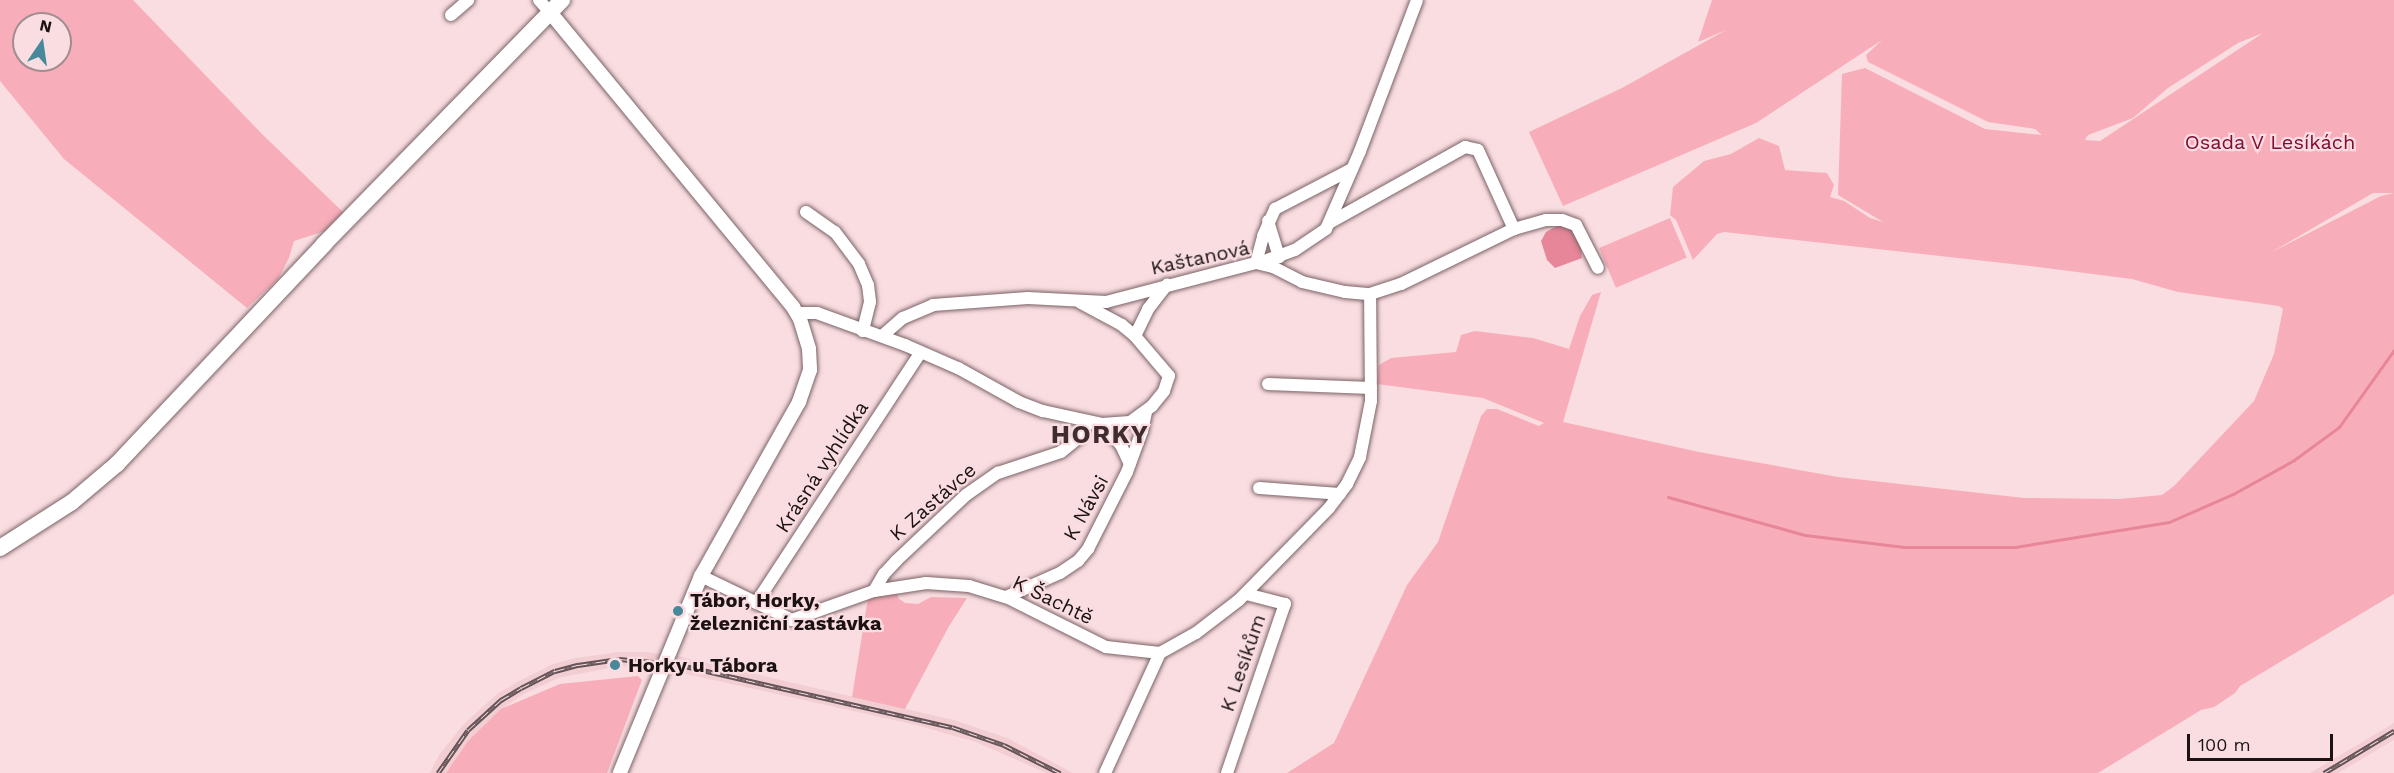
<!DOCTYPE html>
<meta charset="utf-8">
<style>
body{margin:0}
#map{position:relative;width:2394px;height:773px;overflow:hidden;background:#f9dde1;font-family:"Work Sans",sans-serif}
div>[style]{position:absolute}
.built>*{inset:0;background:#f2ced3}
.green>*{inset:0;background:#f8aeba;transform-origin:0 0}
.water>*{inset:0;background:#e68698}
.stream>*{height:3px;margin:-1.5px;padding:0 1.5px;transform-origin:1.5px;border-radius:1.5px;background:#e68698}
.roads{filter:drop-shadow(0 0 2px #7b6366) drop-shadow(0 0 2px #7b6366)}
.minor>*{height:12px;margin:-6px;padding:0 6px;transform-origin:6px;border-radius:6px;background:#fff}
.tertiary>*{height:14px;margin:-7px;padding:0 7px;transform-origin:7px;border-radius:7px;background:#fff}
.secondary>*{height:16px;margin:-8px;padding:0 8px;transform-origin:8px;border-radius:8px;background:#fff}
.rail>*{height:5px;margin-top:-2.5px;transform-origin:0;background:repeating-linear-gradient(90deg,#f9dde1 0 9px,#645457 0 18px);box-sizing:border-box;border-block:2px solid #645457}
.dots>*{width:16px;height:16px;translate:-50% -50%;box-sizing:border-box;border:3px solid #f9dde1;border-radius:50%}
span{translate:-50% -50%;white-space:nowrap;text-align:center;line-height:1.15;-webkit-text-stroke:4.5px #f9dde1;paint-order:stroke}
.park-label{font-size:20px;color:#810c36}
.street-label{font-size:20px;color:#1c1214}
.poi-label{font-size:20px;color:#1c1214;font-weight:700}
.left{translate:0 -50%;text-align:left}
.district-label{font-size:26px;color:#402c2f;font-weight:700;letter-spacing:1.5px}
.north{position:absolute;left:12px;top:12px;width:60px;height:60px;box-sizing:border-box;background:#f9dde1;border:2px solid #a18c8f;border-radius:50%;rotate:13deg;font-size:16px;font-weight:700;line-height:24px;text-align:center;color:#1c1214}
.north::after{content:'';display:block;margin:auto;width:21px;height:27px;background:#47889a;clip-path:polygon(50% 0,100% 100%,50% 72%,0 100%)}
.scale{position:absolute;left:2187px;top:734px;width:146px;height:27px;box-sizing:border-box;border:3px solid #1c1214;border-top:0;padding-left:8px;font-size:18px;line-height:21px;white-space:nowrap;color:#1c1214;-webkit-text-stroke:4px #f9dde1;paint-order:stroke}
</style>
<div id="map">
<div class="built">
<div style="clip-path:polygon(619px 652px,646px 652px,677px 656px,954px 720px,1007px 738px,1073px 773px,1046px 773px,976px 742px,916px 725px,664px 669px,619px 666px,558px 678px,524px 694px,506px 706px,474px 735px,446px 773px,430px 773px,439px 755px,463px 725px,497px 694px,517px 682px,553px 664px,576px 658px)"></div>
<div style="clip-path:polygon(2394px 723px,2394px 740px,2338px 773px,2310px 773px)"></div>
</div>
<div class="green">
<div style="clip-path:polygon(evenodd,0 0,133px 0,262px 134px,345px 214px,328px 230px,294px 241px,289px 258px,278px 279px,247px 308px,64px 159px,0 81px,0 0,24px 24px,60px 24px,60px 60px,24px 60px,24px 24px)"></div>
<div style="clip-path:polygon(evenodd,1712px 0,2394px 0,2394px 594px,2240px 686px,2235px 693px,2214px 707px,2201px 710px,2098px 773px,1287px 773px,1334px 743px,1407px 585px,1438px 542px,1481px 416px,1487px 409px,1497px 409px,1539px 426px,1544px 423px,1483px 398px,1377px 384px,1379px 365px,1391px 358px,1456px 352px,1461px 335px,1475px 331px,1533px 338px,1569px 349px,1580px 316px,1592px 295px,1601px 292px,1563px 422px,1699px 452px,1838px 477px,2024px 498px,2119px 499px,2162px 495px,2174px 486px,2254px 401px,2274px 354px,2283px 309px,2279px 306px,2178px 292px,2132px 279px,2030px 266px,1724px 232px,1717px 234px,1693px 260px,1676px 220px,1670px 215px,1673px 187px,1704px 161px,1731px 154px,1759px 138px,1779px 146px,1785px 170px,1827px 173px,1834px 185px,1830px 197px,1844px 201px,1870px 218px,1883px 222px,1838px 195px,1842px 74px,1865px 68px,1985px 129px,2042px 135px,2035px 129px,1988px 122px,1868px 62px,1866px 55px,1882px 40px,1756px 123px,1563px 206px,1529px 132px,1622px 88px,1726px 30px,1698px 42px,1712px 0,2263px 33px,2100px 141px,2085px 140px,2088px 135px,2133px 118px,2168px 88px,2238px 43px,2263px 33px,1712px 0,2373px 193px,2394px 193px,2381px 196px,2270px 253px,2373px 193px)"></div>
<div style="left:1670px;top:218px;width:43px;height:77px;rotate:67deg"></div>
<div style="clip-path:polygon(898px 591px,898px 598px,905px 603px,918px 604px,931px 597px,967px 598px,948px 628px,905px 709px,852px 697px,868px 598px)"></div>
<div style="clip-path:polygon(638px 676px,642px 680px,607px 773px,446px 773px,468px 741px,501px 709px,560px 684px)"></div>
</div>
<div class="water">
<div style="clip-path:polygon(1568px 225px,1580px 236px,1582px 258px,1555px 268px,1547px 260px,1541px 241px,1546px 232px,1557px 226px)"></div>
</div>
<div class="stream">
<div style="left:1668px;top:497px;width:142px;rotate:15.5deg"></div>
<div style="left:1805px;top:535px;width:100px;rotate:6.9deg"></div>
<div style="left:1904px;top:547px;width:111px"></div>
<div style="left:2015px;top:547px;width:156px;rotate:-9.2deg"></div>
<div style="left:2169px;top:522px;width:70px;rotate:-23.6deg"></div>
<div style="left:2233px;top:494px;width:70px;rotate:-29.1deg"></div>
<div style="left:2294px;top:460px;width:56px;rotate:-36.3deg"></div>
<div style="left:2339px;top:427px;width:95px;rotate:-54.5deg"></div>
</div>
<div class="roads">
<div class="minor">
<div style="left:539px;top:0;width:15px;rotate:48deg"></div>
<div style="left:451px;top:15px;width:23px;rotate:-41deg"></div>
<div style="left:806px;top:212px;width:35px;rotate:35deg"></div>
<div style="left:835px;top:232px;width:40px;rotate:53deg"></div>
<div style="left:859px;top:264px;width:23px;rotate:67deg"></div>
<div style="left:868px;top:285px;width:17px;rotate:83deg"></div>
<div style="left:870px;top:302px;width:30px;rotate:104deg"></div>
<div style="left:1268px;top:221px;width:38px;rotate:73deg"></div>
<div style="left:1329px;top:223px;width:156px;rotate:-29.2deg"></div>
<div style="left:1465px;top:147px;width:13px;rotate:13deg"></div>
<div style="left:1478px;top:150px;width:87px;rotate:65.5deg"></div>
<div style="left:1256px;top:263px;width:28px;rotate:-75deg"></div>
<div style="left:1263px;top:236px;width:30px;rotate:-66deg"></div>
<div style="left:1275px;top:209px;width:87px;rotate:-27.5deg"></div>
<div style="left:1259px;top:263px;width:38px;rotate:-20deg"></div>
<div style="left:1295px;top:250px;width:37px;rotate:-34deg"></div>
<div style="left:1326px;top:229px;width:85px;rotate:-66.4deg"></div>
<div style="left:1360px;top:151px;width:161px;rotate:-69.3deg"></div>
<div style="left:796px;top:313px;width:21px"></div>
<div style="left:817px;top:313px;width:94px;rotate:20deg"></div>
<div style="left:905px;top:345px;width:58px;rotate:23.5deg"></div>
<div style="left:958px;top:368px;width:70px;rotate:29.1deg"></div>
<div style="left:1019px;top:402px;width:26px;rotate:21deg"></div>
<div style="left:1043px;top:411px;width:60px;rotate:12.4deg"></div>
<div style="left:1102px;top:424px;width:28px;rotate:-4deg"></div>
<div style="left:1130px;top:422px;width:27px;rotate:-36deg"></div>
<div style="left:1152px;top:406px;width:19px;rotate:-51deg"></div>
<div style="left:1164px;top:391px;width:16px;rotate:-72deg"></div>
<div style="left:1169px;top:376px;width:52px;rotate:-130.4deg"></div>
<div style="left:1135px;top:336px;width:17px;rotate:-140deg"></div>
<div style="left:1122px;top:325px;width:47px;rotate:-151.8deg"></div>
<div style="left:882px;top:336px;width:28px;rotate:-41deg"></div>
<div style="left:903px;top:318px;width:33px;rotate:-23deg"></div>
<div style="left:933px;top:305px;width:95px;rotate:-4.2deg"></div>
<div style="left:1028px;top:298px;width:78px;rotate:2.9deg"></div>
<div style="left:1106px;top:302px;width:155px;rotate:-14.6deg"></div>
<div style="left:1256px;top:263px;width:17px;rotate:13deg"></div>
<div style="left:1273px;top:267px;width:33px;rotate:27deg"></div>
<div style="left:1302px;top:282px;width:44px;rotate:13.1deg"></div>
<div style="left:1345px;top:292px;width:25px;rotate:5deg"></div>
<div style="left:1370px;top:294px;width:33px;rotate:-18deg"></div>
<div style="left:1401px;top:284px;width:126px;rotate:-26deg"></div>
<div style="left:1514px;top:229px;width:33px;rotate:-16deg"></div>
<div style="left:1546px;top:220px;width:16px"></div>
<div style="left:1562px;top:220px;width:15px;rotate:20deg"></div>
<div style="left:1576px;top:225px;width:48px;rotate:62.9deg"></div>
<div style="left:1135px;top:336px;width:30px;rotate:-64deg"></div>
<div style="left:1148px;top:309px;width:31px;rotate:-52deg"></div>
<div style="left:1268px;top:384px;width:103px;rotate:2.2deg"></div>
<div style="left:1102px;top:424px;width:28px;rotate:48deg"></div>
<div style="left:1121px;top:445px;width:21px;rotate:65deg"></div>
<div style="left:1259px;top:488px;width:81px;rotate:4.2deg"></div>
<div style="left:701px;top:576px;width:101px;rotate:25.8deg"></div>
<div style="left:792px;top:620px;width:87px;rotate:-19.5deg"></div>
<div style="left:874px;top:591px;width:53px;rotate:-8.7deg"></div>
<div style="left:926px;top:583px;width:43px;rotate:4deg"></div>
<div style="left:969px;top:586px;width:39px;rotate:17deg"></div>
<div style="left:1006px;top:597px;width:112px;rotate:26.6deg"></div>
<div style="left:1106px;top:647px;width:54px;rotate:6.3deg"></div>
<div style="left:1160px;top:653px;width:41px;rotate:-29.1deg"></div>
<div style="left:1196px;top:633px;width:54px;rotate:-37.5deg"></div>
<div style="left:1239px;top:600px;width:129px;rotate:-45.6deg"></div>
<div style="left:1329px;top:508px;width:30px;rotate:-53deg"></div>
<div style="left:1347px;top:484px;width:30px;rotate:-64deg"></div>
<div style="left:1360px;top:457px;width:57px;rotate:-78.9deg"></div>
<div style="left:1371px;top:401px;width:107px;rotate:-90.5deg"></div>
<div style="left:874px;top:591px;width:20px;rotate:-60deg"></div>
<div style="left:884px;top:574px;width:18px;rotate:-47deg"></div>
<div style="left:896px;top:561px;width:96px;rotate:-43.3deg"></div>
<div style="left:966px;top:495px;width:39px;rotate:-35deg"></div>
<div style="left:998px;top:473px;width:66px;rotate:-18.4deg"></div>
<div style="left:1061px;top:452px;width:22px;rotate:-39deg"></div>
<div style="left:1078px;top:438px;width:19px;rotate:-55deg"></div>
<div style="left:1006px;top:597px;width:59px;rotate:-24deg"></div>
<div style="left:1060px;top:573px;width:22px;rotate:-34deg"></div>
<div style="left:1078px;top:561px;width:16px;rotate:-50deg"></div>
<div style="left:1088px;top:549px;width:86px;rotate:-63.1deg"></div>
<div style="left:1127px;top:472px;width:44px;rotate:-69.9deg"></div>
<div style="left:1142px;top:431px;width:19px;rotate:-78deg"></div>
<div style="left:756px;top:603px;width:300px;rotate:-56.7deg"></div>
<div style="left:1105px;top:773px;width:132px;rotate:-65.4deg"></div>
<div style="left:1227px;top:773px;width:179px;rotate:-71.1deg"></div>
<div style="left:1285px;top:604px;width:40px;rotate:-165.6deg"></div>
</div>
<div class="tertiary">
<div style="left:549px;top:11px;width:384px;rotate:50.5deg"></div>
<div style="left:793px;top:307px;width:14px;rotate:60deg"></div>
<div style="left:800px;top:319px;width:31px;rotate:73deg"></div>
<div style="left:809px;top:349px;width:21px;rotate:87deg"></div>
<div style="left:810px;top:370px;width:34px;rotate:109deg"></div>
<div style="left:799px;top:402px;width:200px;rotate:119.4deg"></div>
<div style="left:701px;top:576px;width:213px;rotate:112.4deg"></div>
</div>
<div class="secondary">
<div style="left:0;top:548px;width:85px;rotate:-32.6deg"></div>
<div style="left:72px;top:502px;width:59px;rotate:-40.2deg"></div>
<div style="left:117px;top:464px;width:302px;rotate:-46.7deg"></div>
<div style="left:324px;top:244px;width:341px;rotate:-45.7deg"></div>
</div>
</div>
<div class="rail">
<div style="left:438px;top:773px;width:52px;rotate:-55.1deg"></div>
<div style="left:468px;top:730px;width:45px;rotate:-42.3deg"></div>
<div style="left:501px;top:700px;width:23px;rotate:-31deg"></div>
<div style="left:521px;top:688px;width:38px;rotate:-27deg"></div>
<div style="left:555px;top:671px;width:24px;rotate:-15deg"></div>
<div style="left:578px;top:665px;width:41px;rotate:-8.3deg"></div>
<div style="left:619px;top:659px;width:57px;rotate:5deg"></div>
<div style="left:676px;top:664px;width:283px;rotate:12.9deg"></div>
<div style="left:952px;top:727px;width:55px;rotate:19.1deg"></div>
<div style="left:1004px;top:745px;width:63px;rotate:26.6deg"></div>
<div style="left:2324px;top:773px;width:82px;rotate:-31deg"></div>
</div>
<div class="dots">
<div style="left:678px;top:611px;background:#47889a"></div>
<div style="left:615px;top:665px;background:#47889a"></div>
</div>
<div class="park-label">
<span style="left:2270px;top:142px">Osada V Lesíkách</span>
</div>
<div class="street-label">
<span style="left:1200px;top:258px;rotate:-12deg">Kaštanová</span>
<span style="left:822px;top:467px;rotate:-57deg">Krásná vyhlídka</span>
<span style="left:933px;top:502px;rotate:-41deg">K Zastávce</span>
<span style="left:1086px;top:508px;rotate:-61deg">K Návsi</span>
<span style="left:1053px;top:600px;rotate:26deg">K Šachtě</span>
<span style="left:1243px;top:663px;rotate:-71deg">K Lesíkům</span>
</div>
<div class="poi-label">
<span class="left" style="left:690px;top:612px">Tábor, Horky,<br>železniční zastávka</span>
<span class="left" style="left:628px;top:665px">Horky u Tábora</span>
</div>
<div class="district-label">
<span style="left:1100px;top:435px">HORKY</span>
</div>
<div class="north">N</div>
<div class="scale">100 m</div>
</div>
